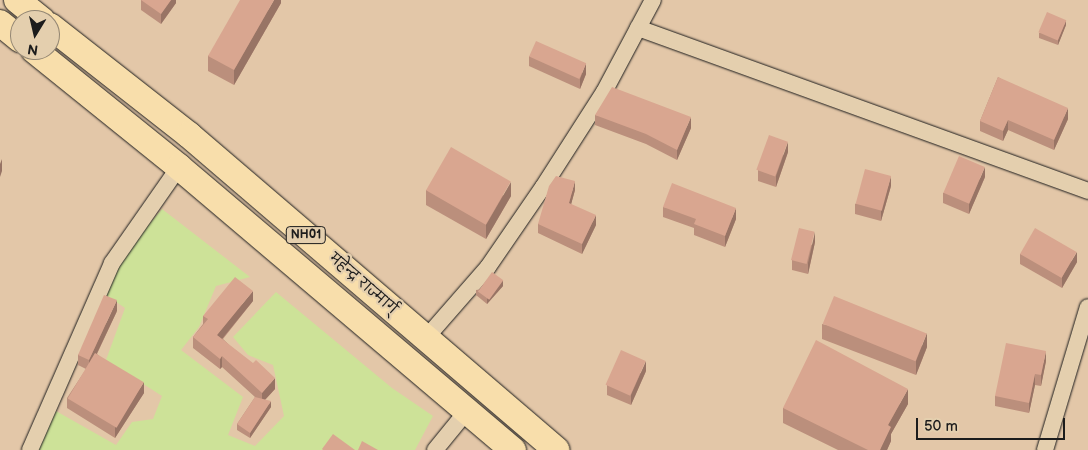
<!DOCTYPE html>
<meta charset="utf-8">
<style>
body{margin:0}
#map{position:relative;width:1088px;height:450px;overflow:hidden;background:#e3c7a8;font-family:"Balsamiq Sans","Playpen Sans Deva",sans-serif}
div>[style]{position:absolute}
.green>*{inset:0;background:#cde298}
.roads{filter:drop-shadow(0 0 1px #1c1c1c) drop-shadow(0 0 1px #1c1c1c)}
.minor>*{height:16px;margin:-8px;padding:0 8px;transform-origin:8px;border-radius:8px;background:#e4cfae}
.trunk>*{height:26px;margin:-13px;padding:0 13px;transform-origin:13px;border-radius:13px;background:#f8deab}
.wall>*{inset:0;background:#bb8f7c}
.shaded-wall>*{inset:0;background:#987465}
.building>*{inset:0;background:#d9a690;transform-origin:0 0}
span{translate:-50% -50%;white-space:nowrap;text-align:center;line-height:1.15;-webkit-text-stroke:4.5px #e4cfae;paint-order:stroke}
.shield-label span{padding:1px 4px;background:#e4cfae;border:1px solid;border-radius:4px;-webkit-text-stroke-width:0}
.shield-label{font-size:12px;color:#1c1c1c;font-weight:700}
.street-label{font-size:14px;color:#1c1c1c}
.north{position:absolute;left:10px;top:10px;width:50px;height:50px;box-sizing:border-box;background:#e4cfae;border:1px solid #948774;border-radius:50%;rotate:189deg;font-size:14px;font-weight:700;line-height:20px;text-align:center;color:#1c1c1c}
.north::after{content:'';display:block;margin:auto;width:18px;height:22px;background:#1c1c1c;clip-path:polygon(50% 0,100% 100%,50% 72%,0 100%)}
.scale{position:absolute;left:916px;top:418px;width:149px;height:22px;box-sizing:border-box;border:2px solid #1c1c1c;border-top:0;padding-left:6px;font-size:15px;line-height:18px;white-space:nowrap;color:#1c1c1c;-webkit-text-stroke:4px #e4cfae;paint-order:stroke}
</style>
<div id="map">
<div class="green">
<div style="clip-path:polygon(162px 209px,250px 277px,216px 286px,199px 327px,181px 350px,243px 397px,228px 435px,255px 446px,284px 416px,273px 365px,248px 355px,233px 337px,276px 292px,392px 388px,433px 416px,415px 450px,37px 450px,56px 411px,116px 445px,132px 422px,153px 419px,162px 396px,106px 360px,125px 308px,106px 295px,122px 256px)"></div>
</div>
<div class="roads">
<div class="minor">
<div style="left:638px;top:28px;width:479px;rotate:19.9deg"></div>
<div style="left:426px;top:338px;width:94px;rotate:-48.9deg"></div>
<div style="left:488px;top:267px;width:97px;rotate:-55.5deg"></div>
<div style="left:543px;top:187px;width:113px;rotate:-57.3deg"></div>
<div style="left:604px;top:92px;width:104px;rotate:-62deg"></div>
<div style="left:30px;top:450px;width:204px;rotate:-66.3deg"></div>
<div style="left:112px;top:263px;width:117px;rotate:-55.1deg"></div>
<div style="left:435px;top:450px;width:49px;rotate:-50.8deg"></div>
<div style="left:1045px;top:450px;width:149px;rotate:-73.3deg"></div>
</div>
<div class="trunk">
<div style="left:17px;top:0;width:32px;rotate:39deg"></div>
<div style="left:0;top:23px;width:26px;rotate:39deg"></div>
<div style="left:50px;top:26px;width:177px;rotate:38.1deg"></div>
<div style="left:189px;top:135px;width:484px;rotate:40.6deg"></div>
<div style="left:34px;top:50px;width:186px;rotate:38.9deg"></div>
<div style="left:179px;top:167px;width:438px;rotate:40.3deg"></div>
</div>
</div>
<div class="wall">
<div style="clip-path:polygon(141px 0,176px 0,176px 3px,161px 24px,141px 10px)"></div>
<div style="clip-path:polygon(281px 0,281px 3px,234px 85px,208px 71px,208px 56px)"></div>
<div style="clip-path:polygon(1066px 25px,1058px 45px,1039px 38px,1039px 33px)"></div>
<div style="clip-path:polygon(529px 56px,586px 74px,580px 89px,529px 66px)"></div>
<div style="clip-path:polygon(998px 77px,1068px 119px,1054px 150px,1008px 130px,1003px 141px,980px 131px,980px 121px)"></div>
<div style="clip-path:polygon(595px 115px,691px 128px,677px 160px,646px 144px,595px 125px)"></div>
<div style="clip-path:polygon(788px 152px,776px 187px,758px 181px,758px 170px)"></div>
<div style="clip-path:polygon(985px 177px,969px 214px,943px 203px,943px 193px)"></div>
<div style="clip-path:polygon(891px 186px,881px 221px,855px 214px,855px 204px)"></div>
<div style="clip-path:polygon(426px 190px,511px 196px,486px 239px,426px 205px)"></div>
<div style="clip-path:polygon(575px 190px,571px 204px,596px 225px,582px 254px,538px 233px,538px 224px)"></div>
<div style="clip-path:polygon(663px 207px,736px 219px,725px 247px,694px 235px,694px 228px,663px 217px)"></div>
<div style="clip-path:polygon(815px 242px,808px 274px,792px 270px,792px 260px)"></div>
<div style="clip-path:polygon(1020px 254px,1077px 262px,1062px 288px,1020px 264px)"></div>
<div style="clip-path:polygon(503px 286px,487px 304px,476px 295px,476px 290px)"></div>
<div style="clip-path:polygon(253px 301px,223px 339px,275px 389px,265px 400px,271px 407px,250px 438px,237px 430px,237px 424px,255px 397px,222px 367px,220px 369px,193px 348px,193px 337px,203px 324px,203px 316px)"></div>
<div style="clip-path:polygon(117px 311px,97px 354px,144px 393px,115px 438px,67px 408px,67px 398px,86px 369px,78px 365px,78px 355px)"></div>
<div style="clip-path:polygon(822px 324px,927px 347px,916px 375px,822px 339px)"></div>
<div style="clip-path:polygon(1046px 361px,1041px 386px,1035px 385px,1029px 413px,995px 406px,995px 396px)"></div>
<div style="clip-path:polygon(646px 371px,631px 405px,607px 395px,607px 385px)"></div>
<div style="clip-path:polygon(908px 404px,891px 434px,891px 441px,887px 450px,838px 450px,783px 423px,783px 408px)"></div>
</div>
<div class="shaded-wall">
<div style="clip-path:polygon(171px 0,176px 0,176px 3px,161px 24px,161px 14px)"></div>
<div style="clip-path:polygon(274px 0,281px 0,281px 3px,234px 85px,234px 70px)"></div>
<div style="clip-path:polygon(1066px 20px,1066px 25px,1058px 45px,1058px 40px)"></div>
<div style="clip-path:polygon(586px 63px,586px 74px,580px 89px,580px 79px)"></div>
<div style="clip-path:polygon(1068px 108px,1068px 119px,1054px 150px,1054px 140px)"></div>
<div style="clip-path:polygon(691px 117px,691px 128px,677px 160px,677px 150px)"></div>
<div style="clip-path:polygon(1008px 120px,1008px 130px,1003px 141px,1003px 131px)"></div>
<div style="clip-path:polygon(788px 142px,788px 152px,776px 187px,776px 176px)"></div>
<div style="clip-path:polygon(2px 159px,2px 171px,0 177px,0 164px)"></div>
<div style="clip-path:polygon(985px 167px,985px 177px,969px 214px,969px 204px)"></div>
<div style="clip-path:polygon(891px 176px,891px 186px,881px 221px,881px 211px)"></div>
<div style="clip-path:polygon(575px 181px,575px 190px,569px 212px,569px 203px)"></div>
<div style="clip-path:polygon(511px 182px,511px 196px,486px 239px,486px 225px)"></div>
<div style="clip-path:polygon(736px 208px,736px 219px,725px 247px,725px 236px)"></div>
<div style="clip-path:polygon(596px 215px,596px 225px,582px 254px,582px 244px)"></div>
<div style="clip-path:polygon(815px 232px,815px 242px,808px 274px,808px 263px)"></div>
<div style="clip-path:polygon(1077px 252px,1077px 262px,1062px 288px,1062px 277px)"></div>
<div style="clip-path:polygon(503px 280px,503px 286px,487px 304px,487px 299px)"></div>
<div style="clip-path:polygon(253px 291px,253px 301px,217px 345px,217px 335px)"></div>
<div style="clip-path:polygon(117px 300px,117px 311px,89px 370px,89px 360px)"></div>
<div style="clip-path:polygon(927px 333px,927px 347px,916px 375px,916px 361px)"></div>
<div style="clip-path:polygon(1046px 351px,1046px 361px,1041px 386px,1041px 375px)"></div>
<div style="clip-path:polygon(222px 356px,222px 367px,220px 369px,220px 359px)"></div>
<div style="clip-path:polygon(646px 361px,646px 371px,631px 405px,631px 395px)"></div>
<div style="clip-path:polygon(1035px 374px,1035px 385px,1029px 413px,1029px 403px)"></div>
<div style="clip-path:polygon(275px 378px,275px 389px,262px 403px,262px 393px)"></div>
<div style="clip-path:polygon(144px 382px,144px 393px,115px 438px,115px 428px)"></div>
<div style="clip-path:polygon(908px 389px,908px 404px,891px 434px,891px 441px,887px 450px,880px 450px,888px 425px)"></div>
<div style="clip-path:polygon(271px 401px,271px 407px,250px 438px,250px 433px)"></div>
</div>
<div class="building">
<div style="clip-path:polygon(141px 0,171px 0,161px 14px)"></div>
<div style="clip-path:polygon(240px 0,274px 0,234px 70px,208px 56px)"></div>
<div style="left:1047px;top:12px;width:21px;height:22px;rotate:23deg"></div>
<div style="left:536px;top:41px;width:55px;height:17px;rotate:24deg"></div>
<div style="clip-path:polygon(998px 77px,1068px 108px,1054px 140px,1008px 120px,1003px 131px,980px 121px)"></div>
<div style="clip-path:polygon(612px 87px,691px 117px,677px 150px,646px 134px,595px 115px)"></div>
<div style="left:769px;top:135px;width:20px;height:37px;rotate:20deg"></div>
<div style="left:451px;top:147px;width:69px;height:50px;rotate:30deg"></div>
<div style="left:959px;top:156px;width:28px;height:40px;rotate:23deg"></div>
<div style="left:865px;top:169px;width:27px;height:36px;rotate:15deg"></div>
<div style="clip-path:polygon(556px 176px,575px 181px,569px 203px,596px 215px,582px 244px,538px 224px,549px 186px)"></div>
<div style="clip-path:polygon(672px 183px,736px 208px,725px 236px,694px 224px,696px 219px,663px 207px)"></div>
<div style="left:799px;top:228px;width:16px;height:33px;rotate:14deg"></div>
<div style="left:1035px;top:228px;width:48px;height:30px;rotate:30deg"></div>
<div style="left:492px;top:272px;width:14px;height:24px;rotate:36deg"></div>
<div style="clip-path:polygon(235px 277px,253px 291px,217px 335px,253px 363px,256px 360px,275px 378px,262px 393px,222px 356px,220px 359px,193px 337px,208px 319px,203px 316px)"></div>
<div style="clip-path:polygon(104px 295px,117px 300px,89px 360px,78px 355px)"></div>
<div style="left:834px;top:296px;width:100px;height:30px;rotate:22deg"></div>
<div style="clip-path:polygon(816px 340px,908px 389px,888px 425px,891px 427px,880px 450px,868px 450px,783px 408px)"></div>
<div style="clip-path:polygon(1006px 343px,1046px 351px,1041px 375px,1035px 374px,1029px 403px,995px 396px)"></div>
<div style="left:621px;top:350px;width:27px;height:38px;rotate:24deg"></div>
<div style="left:95px;top:353px;width:57px;height:53px;rotate:31deg"></div>
<div style="clip-path:polygon(255px 397px,271px 401px,250px 433px,237px 424px)"></div>
<div style="clip-path:polygon(333px 434px,355px 450px,323px 450px,322px 449px)"></div>
<div style="clip-path:polygon(362px 441px,378px 450px,358px 450px)"></div>
</div>
<div class="shield-label">
<span style="left:306px;top:235px">NH01</span>
</div>
<div class="street-label">
<span style="left:363px;top:284px;rotate:41deg">महेन्द्र राज्मार्ग्</span>
</div>
<div class="north">N</div>
<div class="scale">50 m</div>
</div>
